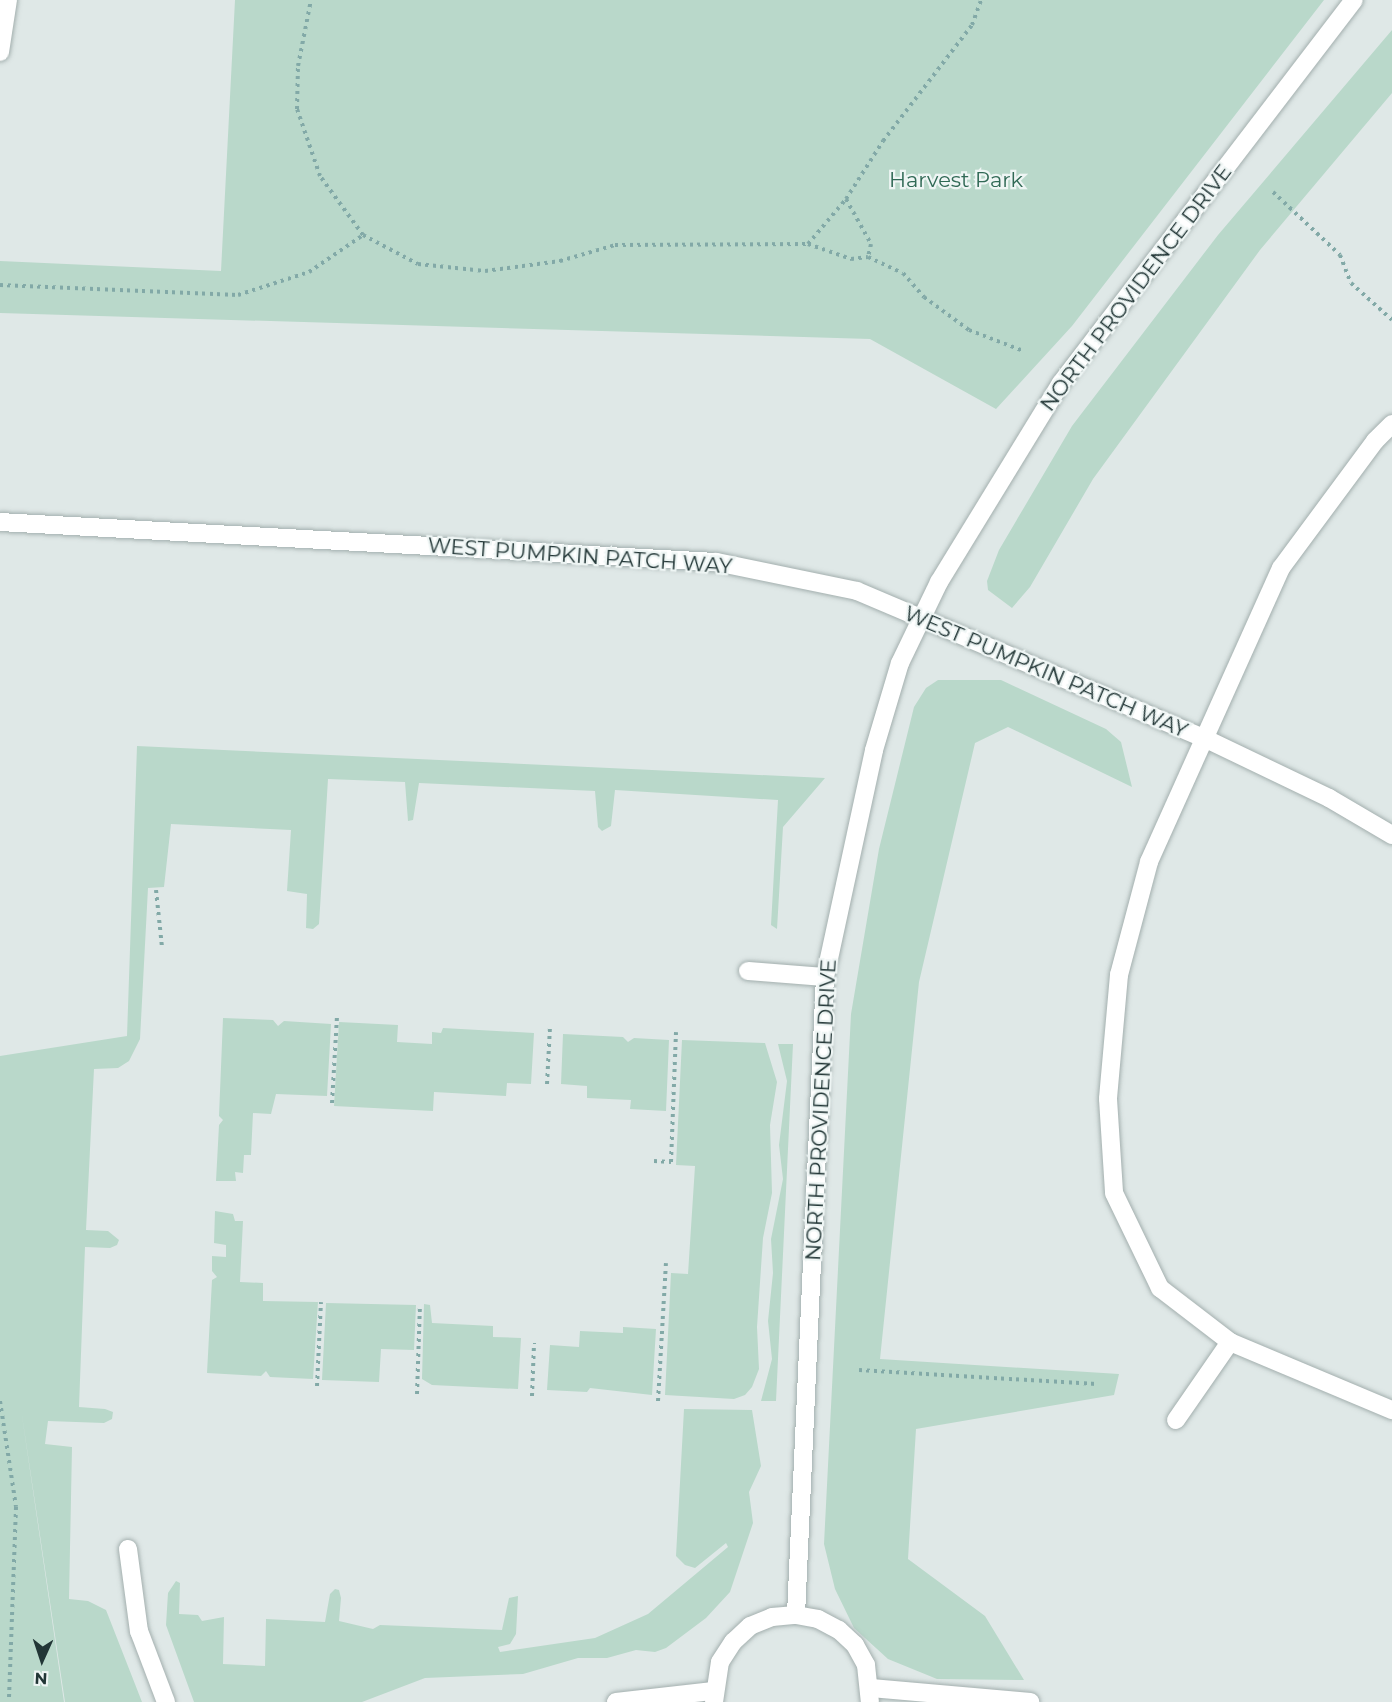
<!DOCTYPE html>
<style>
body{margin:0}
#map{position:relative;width:1392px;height:1702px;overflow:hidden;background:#dfe8e7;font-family:Montserrat,sans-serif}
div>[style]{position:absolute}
.green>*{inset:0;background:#b9d8ca}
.path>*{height:4px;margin-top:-2px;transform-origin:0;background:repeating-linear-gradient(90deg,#82a9a7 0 3px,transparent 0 7.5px)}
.roads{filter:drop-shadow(0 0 2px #a3afae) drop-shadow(0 0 2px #a3afae)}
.service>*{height:18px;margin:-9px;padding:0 9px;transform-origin:9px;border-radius:9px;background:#fff}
.minor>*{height:18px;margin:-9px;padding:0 9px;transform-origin:9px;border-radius:9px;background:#fff}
span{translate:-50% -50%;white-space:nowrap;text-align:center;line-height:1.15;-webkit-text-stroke:4.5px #eef5f4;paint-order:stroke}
.park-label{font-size:21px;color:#306955}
.street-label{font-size:21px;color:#223636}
.north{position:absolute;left:12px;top:1630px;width:60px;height:60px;-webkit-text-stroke:4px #eef5f4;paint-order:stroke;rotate:183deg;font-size:16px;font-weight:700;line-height:24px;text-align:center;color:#223636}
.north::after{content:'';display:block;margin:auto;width:21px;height:27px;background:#223636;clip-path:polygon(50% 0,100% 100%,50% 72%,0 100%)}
</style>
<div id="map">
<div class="green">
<div style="clip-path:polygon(235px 0,1324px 0,1072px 326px,996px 409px,870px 339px,0 313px,0 261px,221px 271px)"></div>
<div style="clip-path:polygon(1392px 30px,1392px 93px,1260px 250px,1093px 479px,1030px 587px,1012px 608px,988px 590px,987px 581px,999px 550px,1072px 426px,1218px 235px)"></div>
<div style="clip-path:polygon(938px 680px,1001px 680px,1106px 729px,1121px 742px,1132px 787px,1008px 727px,975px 743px,919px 982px,880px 1359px,1119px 1374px,1114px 1395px,916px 1429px,908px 1559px,985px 1616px,1024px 1680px,937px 1679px,888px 1659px,854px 1628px,835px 1589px,824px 1544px,851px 1014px,879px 849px,914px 707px,926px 688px)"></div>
<div style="clip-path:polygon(137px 746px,825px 778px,783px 827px,777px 929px,771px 925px,778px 800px,615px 790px,611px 826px,602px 831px,598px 827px,595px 791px,419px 783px,413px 820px,408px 821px,405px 782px,328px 779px,319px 924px,313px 929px,306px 928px,307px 894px,287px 891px,291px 830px,171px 824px,164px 887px,148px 888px,140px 1039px,129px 1061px,118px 1068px,94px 1069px,86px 1230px,108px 1231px,119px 1240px,117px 1245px,110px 1248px,85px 1247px,79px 1407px,105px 1409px,113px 1412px,112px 1419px,104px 1423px,48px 1421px,45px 1444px,72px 1447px,69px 1599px,88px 1601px,106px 1610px,142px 1702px,65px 1702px,21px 1409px,64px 1702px,0 1702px,0 1056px,127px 1036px)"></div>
<div style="clip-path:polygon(223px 1018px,273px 1020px,278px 1026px,284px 1021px,331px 1024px,327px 1096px,276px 1094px,271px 1114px,253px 1113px,251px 1155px,244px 1155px,243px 1173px,235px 1172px,236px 1181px,216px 1181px,219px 1125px,223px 1120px,219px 1116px)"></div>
<div style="clip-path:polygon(339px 1022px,398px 1025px,397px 1042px,432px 1044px,432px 1032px,441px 1033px,443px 1028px,534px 1033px,531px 1084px,507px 1083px,506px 1096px,434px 1092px,433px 1111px,334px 1106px)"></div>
<div style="clip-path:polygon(563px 1034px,623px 1037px,628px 1042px,634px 1038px,669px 1040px,666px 1111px,630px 1109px,631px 1100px,587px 1098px,587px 1086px,561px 1084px)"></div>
<div style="clip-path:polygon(682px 1040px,765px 1043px,777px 1082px,770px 1125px,772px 1193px,763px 1238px,757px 1327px,759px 1369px,752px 1387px,745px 1395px,734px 1399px,665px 1395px,671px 1273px,688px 1274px,695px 1166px,676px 1165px)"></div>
<div style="clip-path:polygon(778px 1044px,793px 1044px,776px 1401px,761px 1401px,772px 1359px,768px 1321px,773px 1273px,771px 1239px,783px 1179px,779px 1145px,787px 1081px)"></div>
<div style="clip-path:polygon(215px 1211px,233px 1214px,235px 1221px,243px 1221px,240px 1282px,263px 1283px,263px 1301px,318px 1302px,313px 1379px,270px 1377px,266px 1371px,261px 1376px,207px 1373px,212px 1280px,217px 1277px,212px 1271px,212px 1256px,226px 1257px,226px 1245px,214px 1243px)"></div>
<div style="clip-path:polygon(326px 1303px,416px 1305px,414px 1350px,381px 1349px,379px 1382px,322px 1380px)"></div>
<div style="clip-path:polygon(424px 1304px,430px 1305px,432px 1323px,493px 1326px,493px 1337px,521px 1338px,518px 1389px,432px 1385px,422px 1379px)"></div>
<div style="clip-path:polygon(623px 1327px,656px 1329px,652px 1395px,590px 1388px,587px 1392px,547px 1390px,550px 1345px,579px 1347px,580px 1331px,623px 1333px)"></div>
<div style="clip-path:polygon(684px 1409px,752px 1410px,761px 1466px,749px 1492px,753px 1523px,730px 1592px,706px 1618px,666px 1648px,655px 1652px,636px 1650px,607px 1658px,578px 1658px,523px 1674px,425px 1678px,362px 1702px,194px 1702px,166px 1625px,168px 1593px,176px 1581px,180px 1583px,179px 1614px,198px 1615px,202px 1621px,224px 1617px,223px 1664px,265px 1666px,266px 1619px,325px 1622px,330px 1594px,335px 1589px,339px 1590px,341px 1598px,339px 1621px,373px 1629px,380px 1625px,502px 1630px,509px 1598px,518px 1596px,516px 1634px,510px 1644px,498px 1647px,500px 1652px,595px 1638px,648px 1614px,728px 1547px,726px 1543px,695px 1568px,685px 1565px,676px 1556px)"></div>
</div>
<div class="path">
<div style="left:1273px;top:192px;width:92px;rotate:43.2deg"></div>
<div style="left:1340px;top:255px;width:30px;rotate:69deg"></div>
<div style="left:1351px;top:283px;width:55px;rotate:42.1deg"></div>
<div style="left:846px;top:199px;width:51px;rotate:60.9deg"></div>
<div style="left:871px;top:244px;width:13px;rotate:103deg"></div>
<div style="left:363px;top:235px;width:62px;rotate:27.8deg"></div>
<div style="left:418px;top:264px;width:67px;rotate:6deg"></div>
<div style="left:485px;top:271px;width:76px;rotate:-7.6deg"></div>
<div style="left:560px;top:261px;width:57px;rotate:-16.2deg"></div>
<div style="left:615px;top:245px;width:193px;rotate:-0.3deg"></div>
<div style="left:808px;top:244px;width:46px;rotate:19.2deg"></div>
<div style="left:851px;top:259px;width:17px;rotate:-7deg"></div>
<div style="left:868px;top:257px;width:38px;rotate:25deg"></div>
<div style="left:903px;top:273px;width:32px;rotate:49deg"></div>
<div style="left:924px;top:297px;width:56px;rotate:36.3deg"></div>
<div style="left:969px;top:330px;width:56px;rotate:21deg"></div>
<div style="left:808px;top:244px;width:59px;rotate:-49.8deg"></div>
<div style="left:846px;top:199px;width:69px;rotate:-57.5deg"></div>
<div style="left:883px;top:141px;width:146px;rotate:-52.5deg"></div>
<div style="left:972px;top:25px;width:27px;rotate:-70deg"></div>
<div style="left:0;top:285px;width:238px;rotate:2.4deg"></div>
<div style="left:238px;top:295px;width:75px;rotate:-17.9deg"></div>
<div style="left:309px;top:272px;width:65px;rotate:-34.4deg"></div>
<div style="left:363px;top:235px;width:73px;rotate:-126.1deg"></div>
<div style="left:320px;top:176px;width:71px;rotate:-108.9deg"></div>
<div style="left:297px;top:109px;width:43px;rotate:-88.7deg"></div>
<div style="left:298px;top:66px;width:67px;rotate:-78.9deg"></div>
<div style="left:156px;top:890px;width:57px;rotate:84deg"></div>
<div style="left:547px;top:1084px;width:57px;rotate:-87deg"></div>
<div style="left:332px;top:1103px;width:86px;rotate:-86.7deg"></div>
<div style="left:654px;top:1161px;width:17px;rotate:3deg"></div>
<div style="left:671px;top:1162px;width:130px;rotate:-87.8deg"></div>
<div style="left:859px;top:1370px;width:238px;rotate:3.4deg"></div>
<div style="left:317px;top:1386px;width:84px;rotate:-87.3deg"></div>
<div style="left:417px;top:1394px;width:90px;rotate:-88.1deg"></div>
<div style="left:532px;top:1396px;width:53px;rotate:-87.8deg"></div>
<div style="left:0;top:1401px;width:107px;rotate:81.4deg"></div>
<div style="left:16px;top:1507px;width:195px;rotate:92.1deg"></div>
<div style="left:658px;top:1401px;width:138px;rotate:-86.7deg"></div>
</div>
<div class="roads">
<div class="service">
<div style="left:748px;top:971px;width:77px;rotate:4.5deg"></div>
<div style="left:128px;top:1549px;width:83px;rotate:82.4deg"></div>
<div style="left:139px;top:1631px;width:76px;rotate:69.2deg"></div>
</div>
<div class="minor">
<div style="left:0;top:52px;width:53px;rotate:-81.3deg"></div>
<div style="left:1392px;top:424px;width:24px;rotate:135deg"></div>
<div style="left:1375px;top:441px;width:158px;rotate:126.5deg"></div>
<div style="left:1281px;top:568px;width:322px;rotate:114.2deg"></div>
<div style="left:1149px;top:862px;width:117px;rotate:104.9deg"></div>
<div style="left:1119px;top:975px;width:124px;rotate:95.1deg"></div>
<div style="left:1108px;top:1099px;width:94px;rotate:86.3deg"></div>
<div style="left:1114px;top:1193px;width:106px;rotate:64.2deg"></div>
<div style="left:1160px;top:1288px;width:88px;rotate:37.6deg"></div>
<div style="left:1230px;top:1342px;width:176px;rotate:22.8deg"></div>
<div style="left:0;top:522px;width:717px;rotate:3.2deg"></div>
<div style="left:716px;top:562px;width:144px;rotate:11.6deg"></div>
<div style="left:857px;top:591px;width:377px;rotate:23deg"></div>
<div style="left:1204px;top:738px;width:139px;rotate:25.6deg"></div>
<div style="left:1329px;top:798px;width:73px;rotate:30.4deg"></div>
<div style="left:1176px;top:1420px;width:95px;rotate:-55.3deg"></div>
<div style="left:796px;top:1615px;width:639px;rotate:-87.4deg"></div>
<div style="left:825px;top:977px;width:232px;rotate:-77.8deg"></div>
<div style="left:874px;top:750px;width:91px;rotate:-73.4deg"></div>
<div style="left:900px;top:663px;width:90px;rotate:-64.3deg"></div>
<div style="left:939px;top:582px;width:233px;rotate:-58.5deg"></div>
<div style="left:1061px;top:383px;width:482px;rotate:-52.6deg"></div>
<div style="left:871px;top:1688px;width:160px;rotate:5deg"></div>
<div style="left:616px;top:1702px;width:98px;rotate:-6.5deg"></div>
<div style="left:714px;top:1702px;width:40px;rotate:-81.5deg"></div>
<div style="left:720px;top:1662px;width:24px;rotate:-57deg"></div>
<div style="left:733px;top:1642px;width:23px;rotate:-43deg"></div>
<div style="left:750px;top:1626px;width:24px;rotate:-22deg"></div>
<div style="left:772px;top:1617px;width:24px;rotate:-5deg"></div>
<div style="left:796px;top:1615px;width:22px;rotate:10deg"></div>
<div style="left:818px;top:1619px;width:24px;rotate:28deg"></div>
<div style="left:839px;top:1630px;width:22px;rotate:43deg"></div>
<div style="left:855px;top:1645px;width:23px;rotate:61deg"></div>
<div style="left:866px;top:1665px;width:37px;rotate:84deg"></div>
</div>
</div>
<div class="park-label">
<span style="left:956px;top:180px">Harvest Park</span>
</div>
<div class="street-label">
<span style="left:1136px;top:288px;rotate:-53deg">NORTH PROVIDENCE DRIVE</span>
<span style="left:580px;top:556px;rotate:4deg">WEST PUMPKIN PATCH WAY</span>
<span style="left:1046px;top:672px;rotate:23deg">WEST PUMPKIN PATCH WAY</span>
<span style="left:821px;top:1110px;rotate:-87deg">NORTH PROVIDENCE DRIVE</span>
</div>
<div class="north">N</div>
</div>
